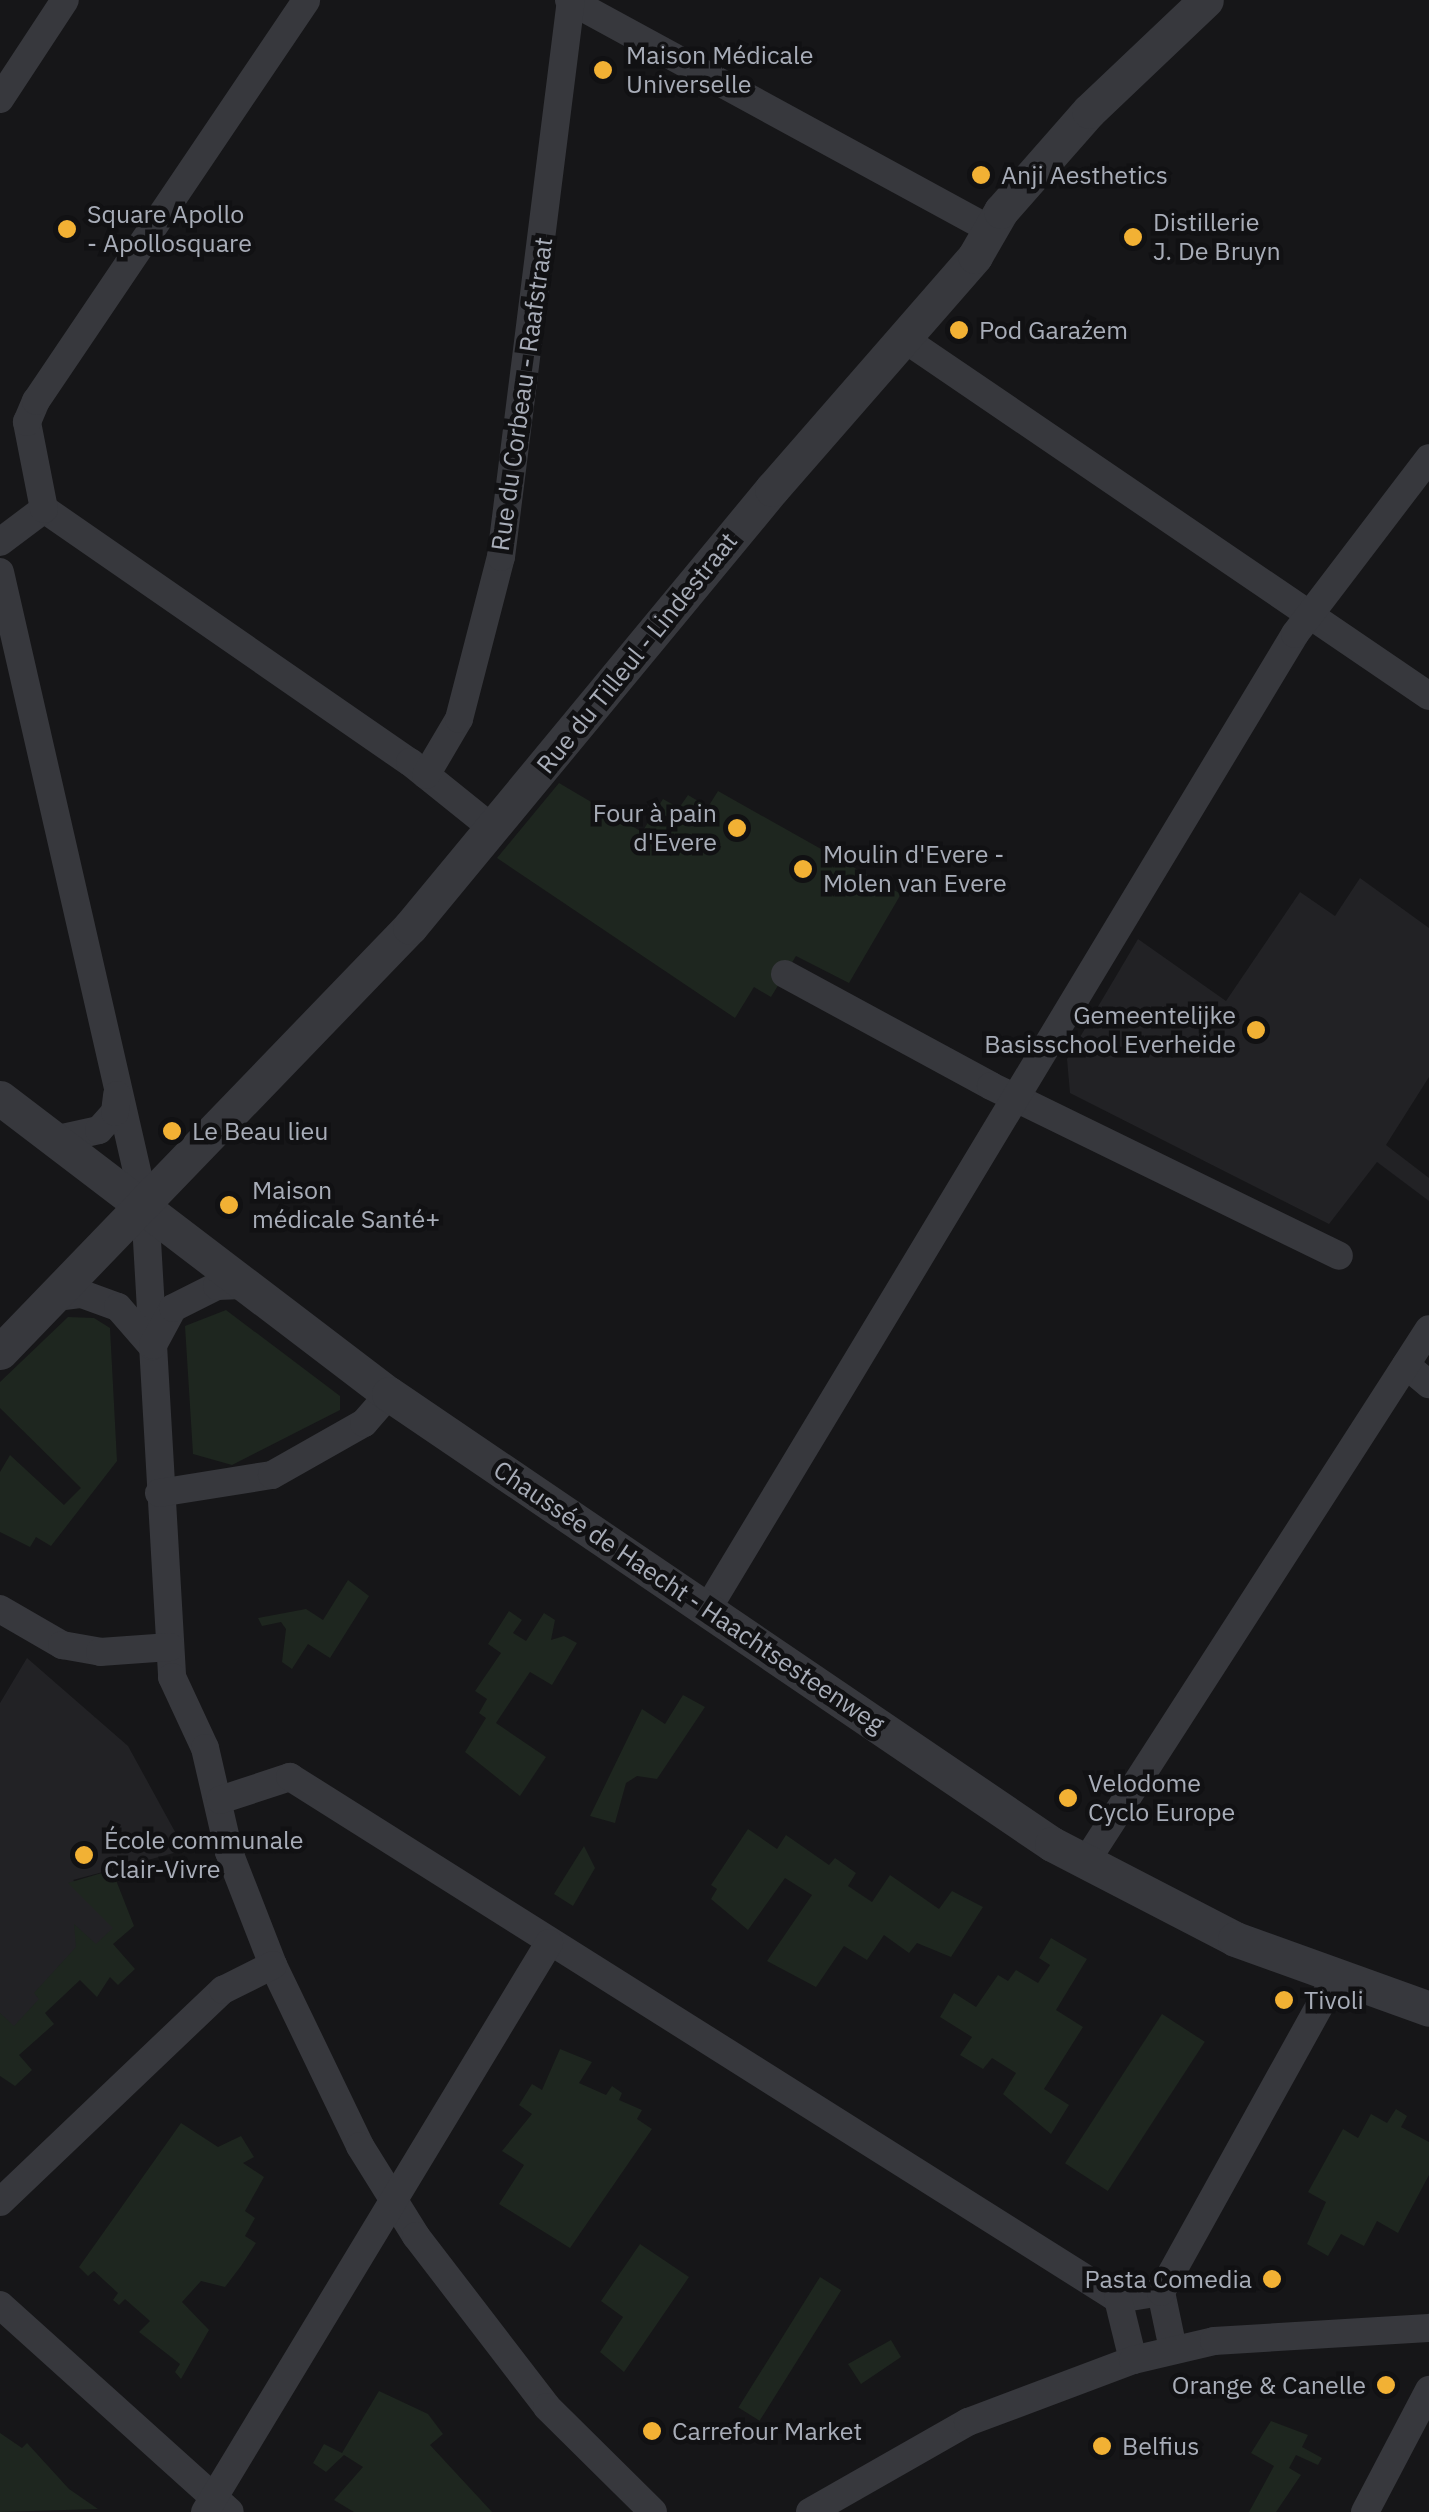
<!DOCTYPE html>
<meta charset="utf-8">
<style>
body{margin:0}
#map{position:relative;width:1429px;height:2512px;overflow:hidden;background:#161618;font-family:"IBM Plex Sans",sans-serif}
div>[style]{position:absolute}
.built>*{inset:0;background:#222225}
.green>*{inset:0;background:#1e261f;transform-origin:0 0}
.minor>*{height:28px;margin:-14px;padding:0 14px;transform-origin:14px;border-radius:14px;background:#37383d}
.tertiary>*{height:35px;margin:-17.5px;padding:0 17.5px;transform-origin:17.5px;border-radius:17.5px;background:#37383d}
.dots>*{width:28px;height:28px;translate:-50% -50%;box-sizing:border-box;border:5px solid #111113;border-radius:50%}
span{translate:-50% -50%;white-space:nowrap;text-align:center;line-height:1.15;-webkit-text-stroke:9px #111113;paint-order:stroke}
.poi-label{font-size:25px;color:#a8adb8}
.left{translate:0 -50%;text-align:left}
.right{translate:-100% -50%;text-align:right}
.street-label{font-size:25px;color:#a8adb8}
</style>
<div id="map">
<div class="built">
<div style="clip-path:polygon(1360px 878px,1429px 928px,1429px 1077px,1386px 1145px,1429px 1178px,1429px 1201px,1377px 1162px,1329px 1224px,1070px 1093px,1067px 1059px,1138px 939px,1226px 1001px,1300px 892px,1335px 916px)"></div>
<div style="clip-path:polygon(27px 1658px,128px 1746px,185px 1850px,73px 1880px,125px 1930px,0 2056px,0 1703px)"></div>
</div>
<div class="green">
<div style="clip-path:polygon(559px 783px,642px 832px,663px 799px,679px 808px,688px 795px,708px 807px,718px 791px,901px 894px,849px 983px,796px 956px,771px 997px,754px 987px,735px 1018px,497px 858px)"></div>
<div style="clip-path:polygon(226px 1310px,340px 1396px,340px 1410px,232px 1465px,193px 1454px,185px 1326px)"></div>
<div style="clip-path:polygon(68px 1317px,94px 1318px,110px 1328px,117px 1461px,51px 1546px,36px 1537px,30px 1547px,0 1532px,0 1472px,10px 1455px,64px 1505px,81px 1488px,0 1408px,0 1382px)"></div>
<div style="clip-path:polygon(348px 1580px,369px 1596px,330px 1658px,308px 1644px,292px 1669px,282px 1662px,286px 1629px,281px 1622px,262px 1626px,258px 1618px,306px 1609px,323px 1620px)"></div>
<div style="clip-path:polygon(509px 1611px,522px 1620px,513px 1633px,526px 1641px,544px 1613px,555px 1620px,551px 1640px,564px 1636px,577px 1643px,552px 1685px,530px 1672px,496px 1723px,546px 1757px,520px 1796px,465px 1752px,486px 1718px,479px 1713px,487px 1699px,475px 1691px,501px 1653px,488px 1644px)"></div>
<div style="clip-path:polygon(683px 1695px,705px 1707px,657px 1779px,637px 1776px,626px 1783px,615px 1823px,590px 1816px,642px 1709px,665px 1724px)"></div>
<div style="clip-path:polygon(748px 1829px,777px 1849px,786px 1835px,829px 1865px,835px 1858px,856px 1873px,848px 1886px,872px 1902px,890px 1875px,939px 1909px,952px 1891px,983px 1907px,951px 1957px,917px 1943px,909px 1953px,884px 1935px,867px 1960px,844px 1946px,816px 1987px,767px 1961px,812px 1895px,785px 1878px,748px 1930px,711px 1899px,717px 1889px,711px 1885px)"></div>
<div style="clip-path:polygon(584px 1846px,595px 1868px,573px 1906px,554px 1894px)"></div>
<div style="clip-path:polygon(112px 1870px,134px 1926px,113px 1944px,135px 1969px,118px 1985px,110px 1977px,97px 1997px,80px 1980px,45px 2013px,54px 2024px,19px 2055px,32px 2070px,15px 2086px,0 2076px,0 2013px,14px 2026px,39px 1999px,34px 1993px,76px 1947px,74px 1924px,96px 1944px,113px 1928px,68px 1883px)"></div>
<div style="clip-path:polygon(1051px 1938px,1087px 1959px,1056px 2010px,1083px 2027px,1044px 2089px,1069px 2105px,1051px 2134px,1003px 2094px,1016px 2073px,992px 2058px,983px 2069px,960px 2055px,972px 2037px,940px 2017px,954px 1993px,976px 2007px,998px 1975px,1008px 1981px,1016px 1970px,1038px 1983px,1050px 1965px,1039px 1958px)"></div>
<div style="left:1162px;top:2014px;width:51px;height:178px;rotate:33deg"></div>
<div style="clip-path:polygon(560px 2049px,592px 2062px,579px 2083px,606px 2095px,612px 2086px,622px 2093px,619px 2100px,642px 2110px,637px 2119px,652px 2129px,570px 2248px,499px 2204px,524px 2165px,502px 2151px,532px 2114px,519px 2105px,532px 2084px,542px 2090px)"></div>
<div style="clip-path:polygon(1396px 2109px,1407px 2116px,1401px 2127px,1429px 2142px,1429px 2175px,1398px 2233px,1377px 2221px,1364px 2246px,1341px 2234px,1328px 2256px,1307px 2244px,1326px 2202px,1308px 2192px,1343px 2129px,1358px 2138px,1371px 2114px,1387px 2123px)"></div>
<div style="clip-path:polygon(181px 2123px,218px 2147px,241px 2136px,254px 2157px,243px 2163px,264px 2177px,245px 2211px,255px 2218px,245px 2236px,256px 2243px,241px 2266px,225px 2287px,201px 2281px,182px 2302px,209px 2330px,181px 2379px,175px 2372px,180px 2364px,139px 2332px,150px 2321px,125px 2299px,119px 2305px,113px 2300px,118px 2293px,94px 2271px,88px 2276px,79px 2267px)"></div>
<div style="clip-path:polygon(640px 2244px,689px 2277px,624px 2372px,600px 2352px,623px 2317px,601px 2301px)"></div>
<div style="left:820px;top:2277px;width:25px;height:154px;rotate:32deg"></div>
<div style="clip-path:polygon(891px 2340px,901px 2357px,861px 2384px,848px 2364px)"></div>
<div style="clip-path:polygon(379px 2391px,428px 2414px,443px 2434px,430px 2445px,492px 2512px,354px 2512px,334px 2500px,363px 2467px,344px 2455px,326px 2472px,313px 2463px,324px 2444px,342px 2453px)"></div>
<div style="clip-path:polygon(1271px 2421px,1308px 2435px,1302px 2447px,1322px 2458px,1318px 2465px,1296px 2455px,1289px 2468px,1301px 2475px,1276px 2512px,1249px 2512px,1274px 2466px,1251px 2453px)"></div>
<div style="clip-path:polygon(0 2433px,22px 2448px,27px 2443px,69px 2489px,98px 2509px,0 2512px)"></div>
</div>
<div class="minor">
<div style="left:569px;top:0;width:478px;rotate:28.6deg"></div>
<div style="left:0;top:99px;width:118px;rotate:-56.7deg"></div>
<div style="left:903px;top:338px;width:636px;rotate:34.24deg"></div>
<div style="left:44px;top:509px;width:445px;rotate:34.7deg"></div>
<div style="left:410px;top:762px;width:105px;rotate:38.8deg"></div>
<div style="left:0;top:542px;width:55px;rotate:-36.9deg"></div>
<div style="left:44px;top:509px;width:89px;rotate:-101.1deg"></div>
<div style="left:27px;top:422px;width:23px;rotate:-67deg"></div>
<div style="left:36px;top:401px;width:483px;rotate:-56deg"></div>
<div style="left:0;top:572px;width:650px;rotate:77.12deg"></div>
<div style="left:145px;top:1206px;width:472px;rotate:86.7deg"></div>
<div style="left:172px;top:1677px;width:78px;rotate:65.1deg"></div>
<div style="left:205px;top:1748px;width:107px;rotate:77deg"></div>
<div style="left:229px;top:1852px;width:121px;rotate:68.7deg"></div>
<div style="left:273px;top:1965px;width:201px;rotate:64.3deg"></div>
<div style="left:360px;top:2146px;width:106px;rotate:58.1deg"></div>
<div style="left:416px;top:2236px;width:215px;rotate:52.5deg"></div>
<div style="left:547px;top:2407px;width:149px;rotate:44.7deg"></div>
<div style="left:426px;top:775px;width:65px;rotate:-59.5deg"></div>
<div style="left:459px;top:719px;width:167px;rotate:-75.5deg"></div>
<div style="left:501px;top:557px;width:561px;rotate:-82.84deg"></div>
<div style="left:785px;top:974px;width:234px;rotate:28.5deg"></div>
<div style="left:991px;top:1086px;width:387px;rotate:26deg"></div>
<div style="left:58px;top:1139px;width:42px;rotate:-12.4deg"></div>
<div style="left:99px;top:1130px;width:24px;rotate:-48deg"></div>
<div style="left:115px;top:1112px;width:17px;rotate:-83deg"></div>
<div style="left:56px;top:1297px;width:26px;rotate:-7deg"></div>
<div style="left:82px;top:1294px;width:38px;rotate:20deg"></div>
<div style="left:118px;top:1307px;width:52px;rotate:48.9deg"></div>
<div style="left:153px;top:1345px;width:42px;rotate:-61.6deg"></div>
<div style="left:173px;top:1308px;width:49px;rotate:-26.6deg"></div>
<div style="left:217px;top:1286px;width:26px;rotate:-2deg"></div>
<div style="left:1406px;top:1365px;width:30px;rotate:40deg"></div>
<div style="left:159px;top:1493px;width:114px;rotate:-9.1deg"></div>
<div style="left:272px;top:1475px;width:106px;rotate:-29.5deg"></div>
<div style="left:364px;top:1423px;width:38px;rotate:-49deg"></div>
<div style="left:708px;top:1608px;width:1137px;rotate:-58.92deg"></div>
<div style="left:1295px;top:634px;width:221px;rotate:-52.7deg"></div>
<div style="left:0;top:1609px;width:72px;rotate:30.1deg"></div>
<div style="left:62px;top:1645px;width:39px;rotate:10deg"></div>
<div style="left:100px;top:1652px;width:70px;rotate:-4.1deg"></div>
<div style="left:220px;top:1800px;width:74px;rotate:-18.2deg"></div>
<div style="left:290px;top:1777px;width:979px;rotate:32.23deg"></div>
<div style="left:1118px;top:2299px;width:44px;rotate:-9.2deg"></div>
<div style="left:1085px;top:1863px;width:635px;rotate:-57.21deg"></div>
<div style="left:0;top:2202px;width:308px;rotate:-43.6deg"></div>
<div style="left:223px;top:1990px;width:56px;rotate:-26.6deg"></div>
<div style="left:1118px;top:2299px;width:63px;rotate:76.2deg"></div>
<div style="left:0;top:2305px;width:309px;rotate:42deg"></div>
<div style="left:1173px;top:2349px;width:58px;rotate:-101.9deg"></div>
<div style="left:1161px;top:2292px;width:359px;rotate:-61deg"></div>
<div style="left:205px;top:2512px;width:665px;rotate:-58.84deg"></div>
<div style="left:810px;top:2512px;width:182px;rotate:-29.7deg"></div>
<div style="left:968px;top:2422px;width:176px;rotate:-20.6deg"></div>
<div style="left:1133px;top:2360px;width:83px;rotate:-13.2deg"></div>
<div style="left:1214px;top:2341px;width:215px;rotate:-3.5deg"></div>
<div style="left:1365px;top:2512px;width:138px;rotate:-62.3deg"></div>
</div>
<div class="tertiary">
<div style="left:0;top:1098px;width:489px;rotate:37.3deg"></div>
<div style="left:389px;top:1394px;width:801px;rotate:34.17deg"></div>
<div style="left:1052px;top:1844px;width:206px;rotate:27.4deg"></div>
<div style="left:1235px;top:1939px;width:206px;rotate:19.8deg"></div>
<div style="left:0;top:1352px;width:591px;rotate:-46.03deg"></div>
<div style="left:410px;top:927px;width:568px;rotate:-50.43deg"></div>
<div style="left:772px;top:489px;width:309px;rotate:-48.9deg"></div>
<div style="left:975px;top:256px;width:52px;rotate:-60deg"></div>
<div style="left:1001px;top:211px;width:133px;rotate:-48.7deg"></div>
<div style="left:1089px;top:111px;width:161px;rotate:-43.5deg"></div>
</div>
<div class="dots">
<div style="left:603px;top:70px;background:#f2b134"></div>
<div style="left:981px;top:175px;background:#f2b134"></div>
<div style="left:67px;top:229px;background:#f2b134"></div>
<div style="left:1133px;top:237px;background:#f2b134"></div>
<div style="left:959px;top:330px;background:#f2b134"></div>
<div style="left:737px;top:828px;background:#f2b134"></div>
<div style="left:803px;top:869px;background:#f2b134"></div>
<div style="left:1256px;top:1030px;background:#f2b134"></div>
<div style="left:172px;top:1131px;background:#f2b134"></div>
<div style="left:229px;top:1205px;background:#f2b134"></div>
<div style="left:1068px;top:1798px;background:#f2b134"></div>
<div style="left:84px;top:1855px;background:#f2b134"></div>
<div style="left:1284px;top:2000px;background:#f2b134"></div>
<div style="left:1272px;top:2279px;background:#f2b134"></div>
<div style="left:1386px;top:2385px;background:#f2b134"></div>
<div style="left:652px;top:2431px;background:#f2b134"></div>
<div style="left:1102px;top:2446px;background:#f2b134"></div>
</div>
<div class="poi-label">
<span class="left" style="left:626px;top:70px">Maison Médicale<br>Universelle</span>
<span class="left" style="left:1001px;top:175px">Anji Aesthetics</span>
<span class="left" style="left:87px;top:229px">Square Apollo<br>- Apollosquare</span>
<span class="left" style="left:1153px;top:237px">Distillerie<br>J. De Bruyn</span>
<span class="left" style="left:979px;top:330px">Pod Garaźem</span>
<span class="right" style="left:717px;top:828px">Four à pain<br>d'Evere</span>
<span class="left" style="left:823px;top:869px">Moulin d'Evere -<br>Molen van Evere</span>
<span class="right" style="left:1236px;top:1030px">Gemeentelijke<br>Basisschool Everheide</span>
<span class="left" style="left:192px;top:1131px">Le Beau lieu</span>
<span class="left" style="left:252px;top:1205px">Maison<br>médicale Santé+</span>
<span class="left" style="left:1088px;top:1798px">Velodome<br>Cyclo Europe</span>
<span class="left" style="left:104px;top:1855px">École communale<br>Clair-Vivre</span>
<span class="left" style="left:1304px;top:2000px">Tivoli</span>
<span class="right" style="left:1252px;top:2279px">Pasta Comedia</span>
<span class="right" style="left:1366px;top:2385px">Orange &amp; Canelle</span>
<span class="left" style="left:672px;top:2431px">Carrefour Market</span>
<span class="left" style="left:1122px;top:2446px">Belfius</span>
</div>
<div class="street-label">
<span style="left:522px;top:394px;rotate:-82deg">Rue du Corbeau - Raafstraat</span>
<span style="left:637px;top:653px;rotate:-51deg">Rue du Tilleul - Lindestraat</span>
<span style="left:689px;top:1597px;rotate:34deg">Chaussée de Haecht - Haachtsesteenweg</span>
</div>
</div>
